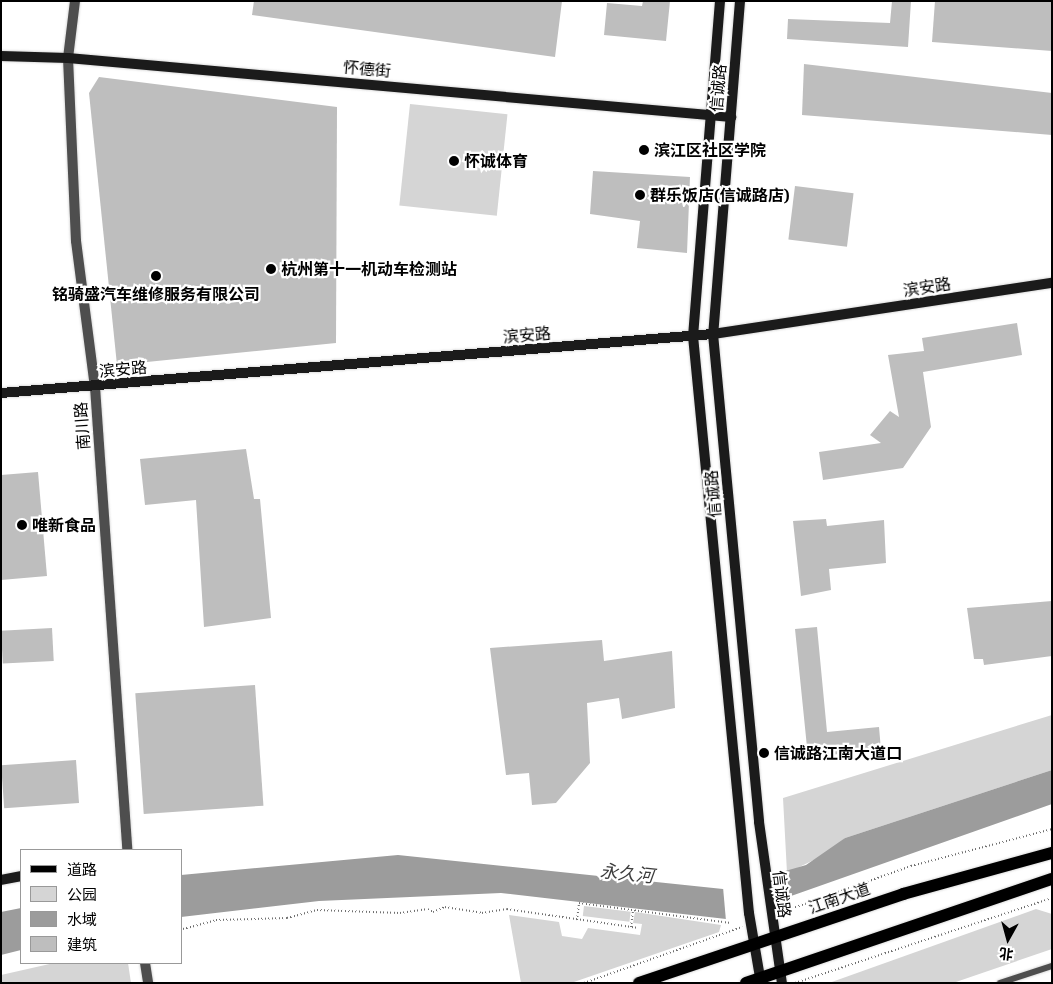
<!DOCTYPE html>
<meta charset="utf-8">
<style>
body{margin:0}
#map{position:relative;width:1053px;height:984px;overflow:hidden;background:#fff;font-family:"Exo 2","Noto Sans SC",sans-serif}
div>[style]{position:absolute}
.green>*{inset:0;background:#d5d5d5;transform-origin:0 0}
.water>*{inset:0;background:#9c9c9c}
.pier>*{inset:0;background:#fff}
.building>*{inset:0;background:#bebebe;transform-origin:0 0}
.path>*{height:2px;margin-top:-1px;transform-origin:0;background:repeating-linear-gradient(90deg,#707070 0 1px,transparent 0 3.5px)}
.roads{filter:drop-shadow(0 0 1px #dbdbdb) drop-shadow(0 0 1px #dbdbdb)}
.lane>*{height:5.5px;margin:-2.75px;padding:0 2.75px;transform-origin:2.75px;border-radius:2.75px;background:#4e4e4e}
.street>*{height:10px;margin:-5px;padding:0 5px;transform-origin:5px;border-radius:5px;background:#4e4e4e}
.secondary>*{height:10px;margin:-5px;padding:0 5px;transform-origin:5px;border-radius:5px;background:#1b1b1b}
.primary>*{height:12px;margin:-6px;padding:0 6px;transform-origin:6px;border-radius:6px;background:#000}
.dots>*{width:14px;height:14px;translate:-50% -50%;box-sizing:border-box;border:2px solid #fff;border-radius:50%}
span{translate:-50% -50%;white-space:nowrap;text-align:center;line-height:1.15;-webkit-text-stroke:4.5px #fff;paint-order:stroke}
.street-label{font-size:16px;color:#000}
.poi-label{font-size:16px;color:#000;font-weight:700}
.left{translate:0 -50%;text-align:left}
.water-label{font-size:18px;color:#3d3d3d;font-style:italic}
.frame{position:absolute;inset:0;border:2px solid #000;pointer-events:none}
.legend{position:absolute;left:20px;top:849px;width:162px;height:115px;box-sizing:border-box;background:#fff;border:1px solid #999;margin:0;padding:6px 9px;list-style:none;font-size:15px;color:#000}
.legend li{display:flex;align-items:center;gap:10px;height:25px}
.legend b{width:25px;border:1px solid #999}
.north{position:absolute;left:983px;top:914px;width:50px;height:50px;-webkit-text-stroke:4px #fff;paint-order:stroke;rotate:187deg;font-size:14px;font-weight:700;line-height:20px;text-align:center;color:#000}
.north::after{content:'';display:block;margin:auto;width:18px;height:22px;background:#000;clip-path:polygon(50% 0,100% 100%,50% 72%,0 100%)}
</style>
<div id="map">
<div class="green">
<div style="left:410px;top:104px;width:98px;height:102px;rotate:6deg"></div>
<div style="clip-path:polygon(1052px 715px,1052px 770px,845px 838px,826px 854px,787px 873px,783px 798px)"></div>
<div style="left:584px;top:906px;width:47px;height:10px;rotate:7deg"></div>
<div style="clip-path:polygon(1036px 909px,1052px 914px,1052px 949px,953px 983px,829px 983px)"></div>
<div style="clip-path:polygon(635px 912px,721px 925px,719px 932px,571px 983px,521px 983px,509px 915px,559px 922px,562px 936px,582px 939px,588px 928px,640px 935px,642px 924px,633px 923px)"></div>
<div style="clip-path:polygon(54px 963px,128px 963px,131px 983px,1px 983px,1px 975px)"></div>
</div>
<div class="water">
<div style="clip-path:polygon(1052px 770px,1052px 804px,726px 919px,501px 893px,319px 901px,181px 917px,181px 875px,398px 855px,723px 889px,806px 865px,845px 838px)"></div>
<div style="clip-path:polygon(21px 908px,21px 950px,1px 955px,1px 912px)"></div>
</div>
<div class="pier">
<div style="clip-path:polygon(785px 871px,789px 900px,726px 921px,723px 887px)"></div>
</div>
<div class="building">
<div style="clip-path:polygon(254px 1px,562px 1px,555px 57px,252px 15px)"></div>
<div style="clip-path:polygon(643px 1px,670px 1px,666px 41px,604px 35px,607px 3px,642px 6px)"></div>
<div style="clip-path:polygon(892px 1px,911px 1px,908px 47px,787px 39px,788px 19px,890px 23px)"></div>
<div style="clip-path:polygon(935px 1px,1052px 1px,1052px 51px,932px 42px)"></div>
<div style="clip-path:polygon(804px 64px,1052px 93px,1052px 135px,802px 115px)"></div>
<div style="clip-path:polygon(99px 77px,337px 107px,336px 343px,117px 365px,89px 93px)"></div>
<div style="clip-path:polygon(593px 171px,690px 177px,687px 253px,637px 248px,640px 221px,590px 214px)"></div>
<div style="left:795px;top:186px;width:59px;height:54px;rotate:7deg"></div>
<div style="clip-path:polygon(1017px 323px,1022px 355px,923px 372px,931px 427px,903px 468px,823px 480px,819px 452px,881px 443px,870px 435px,890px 411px,899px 417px,888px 355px,924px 351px,922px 338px)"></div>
<div style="clip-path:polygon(246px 449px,254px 499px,260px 499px,271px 618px,204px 627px,196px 500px,145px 505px,140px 459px)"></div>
<div style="clip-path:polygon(38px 472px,47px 576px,1px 580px,1px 475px)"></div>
<div style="clip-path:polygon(826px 519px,827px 526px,884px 520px,886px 563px,829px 569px,831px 590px,801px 596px,793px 521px)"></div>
<div style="clip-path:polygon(1052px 601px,1052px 656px,984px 665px,983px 659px,974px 659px,967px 608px)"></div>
<div style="clip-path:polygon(817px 627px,827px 732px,879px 727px,881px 750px,808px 757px,795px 629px)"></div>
<div style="left:52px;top:628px;width:33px;height:51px;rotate:87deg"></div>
<div style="clip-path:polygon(602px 640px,604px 661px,672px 651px,675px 708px,622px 719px,619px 698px,587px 703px,590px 763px,556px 803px,532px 805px,529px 773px,506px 775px,490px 648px)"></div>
<div style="left:255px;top:685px;width:121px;height:120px;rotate:86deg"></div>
<div style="left:76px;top:760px;width:43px;height:75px;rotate:86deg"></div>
</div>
<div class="path">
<div style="left:782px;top:912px;width:137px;rotate:-19.6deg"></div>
<div style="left:911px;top:866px;width:146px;rotate:-14.7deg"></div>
<div style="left:577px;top:920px;width:17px;rotate:-83deg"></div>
<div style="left:579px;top:903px;width:153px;rotate:7.5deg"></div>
<div style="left:631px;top:927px;width:17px;rotate:-83deg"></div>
<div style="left:183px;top:929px;width:34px;rotate:-15deg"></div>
<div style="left:216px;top:920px;width:71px;rotate:-1.6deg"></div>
<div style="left:287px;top:918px;width:31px;rotate:-15deg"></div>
<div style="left:317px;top:910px;width:83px;rotate:2.1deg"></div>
<div style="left:400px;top:913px;width:28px;rotate:-8deg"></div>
<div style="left:428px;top:909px;width:6px;rotate:31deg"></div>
<div style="left:433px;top:912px;width:13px;rotate:-23deg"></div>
<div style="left:445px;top:907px;width:37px;rotate:9deg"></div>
<div style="left:482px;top:913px;width:25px;rotate:-9deg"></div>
<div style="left:507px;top:909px;width:133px;rotate:8.2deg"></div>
<div style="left:584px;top:983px;width:168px;rotate:-19.5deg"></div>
<div style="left:795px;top:983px;width:271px;rotate:-18.3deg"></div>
</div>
<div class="roads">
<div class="lane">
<div style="left:1000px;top:983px;width:55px;rotate:-18.1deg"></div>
</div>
<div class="street">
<div style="left:75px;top:1px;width:57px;rotate:97deg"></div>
<div style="left:68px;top:58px;width:183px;rotate:87.5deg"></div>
<div style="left:76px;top:241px;width:147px;rotate:82.6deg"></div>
<div style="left:95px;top:387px;width:464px;rotate:86deg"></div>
<div style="left:145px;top:963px;width:20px;rotate:81deg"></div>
</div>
<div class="secondary">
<div style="left:720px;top:1px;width:336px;rotate:94.6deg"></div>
<div style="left:693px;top:336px;width:580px;rotate:84.46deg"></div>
<div style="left:749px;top:913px;width:71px;rotate:80.3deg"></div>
<div style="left:740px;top:1px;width:334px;rotate:94.6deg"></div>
<div style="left:713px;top:334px;width:490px;rotate:84.6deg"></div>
<div style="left:759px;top:822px;width:163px;rotate:81.9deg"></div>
<div style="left:1px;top:56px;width:67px;rotate:1.7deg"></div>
<div style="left:68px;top:58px;width:666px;rotate:5.09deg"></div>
<div style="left:1px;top:393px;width:714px;rotate:-4.74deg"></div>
<div style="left:713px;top:334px;width:343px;rotate:-8.6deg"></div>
<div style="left:1px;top:880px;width:20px;rotate:-11deg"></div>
</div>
<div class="primary">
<div style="left:639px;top:983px;width:279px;rotate:-18.6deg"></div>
<div style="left:903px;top:894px;width:155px;rotate:-15.4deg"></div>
<div style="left:746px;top:983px;width:323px;rotate:-18.8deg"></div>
</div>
</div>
<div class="dots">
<div style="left:644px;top:150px;background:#000"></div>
<div style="left:454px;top:161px;background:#000"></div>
<div style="left:640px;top:195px;background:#000"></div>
<div style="left:271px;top:269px;background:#000"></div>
<div style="left:156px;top:276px;background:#000"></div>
<div style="left:22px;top:525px;background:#000"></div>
<div style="left:764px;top:753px;background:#000"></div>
</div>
<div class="street-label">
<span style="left:367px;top:69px;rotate:5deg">怀德街</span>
<span style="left:718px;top:88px;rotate:-85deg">信诚路</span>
<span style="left:927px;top:287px;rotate:-9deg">滨安路</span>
<span style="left:527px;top:335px;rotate:-5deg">滨安路</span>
<span style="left:123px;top:369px;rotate:-5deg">滨安路</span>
<span style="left:82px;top:426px;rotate:-94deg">南川路</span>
<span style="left:713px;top:494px;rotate:-95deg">信诚路</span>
<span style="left:782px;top:894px;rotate:83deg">信诚路</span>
<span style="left:839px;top:898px;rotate:-19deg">江南大道</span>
</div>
<div class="poi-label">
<span class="left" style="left:654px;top:150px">滨江区社区学院</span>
<span class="left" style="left:464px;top:161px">怀诚体育</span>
<span class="left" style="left:650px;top:195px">群乐饭店(信诚路店)</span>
<span class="left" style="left:281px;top:269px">杭州第十一机动车检测站</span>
<span style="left:156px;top:294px">铭骑盛汽车维修服务有限公司</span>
<span class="left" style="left:32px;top:525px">唯新食品</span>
<span class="left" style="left:774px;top:753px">信诚路江南大道口</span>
</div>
<div class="water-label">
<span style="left:627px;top:873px;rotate:6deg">永久河</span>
</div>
<div class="frame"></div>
<ul class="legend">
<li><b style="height:6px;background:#000"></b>道路</li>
<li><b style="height:14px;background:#d5d5d5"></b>公园</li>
<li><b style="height:14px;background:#9c9c9c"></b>水域</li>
<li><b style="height:14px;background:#bebebe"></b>建筑</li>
</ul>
<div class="north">北</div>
</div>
